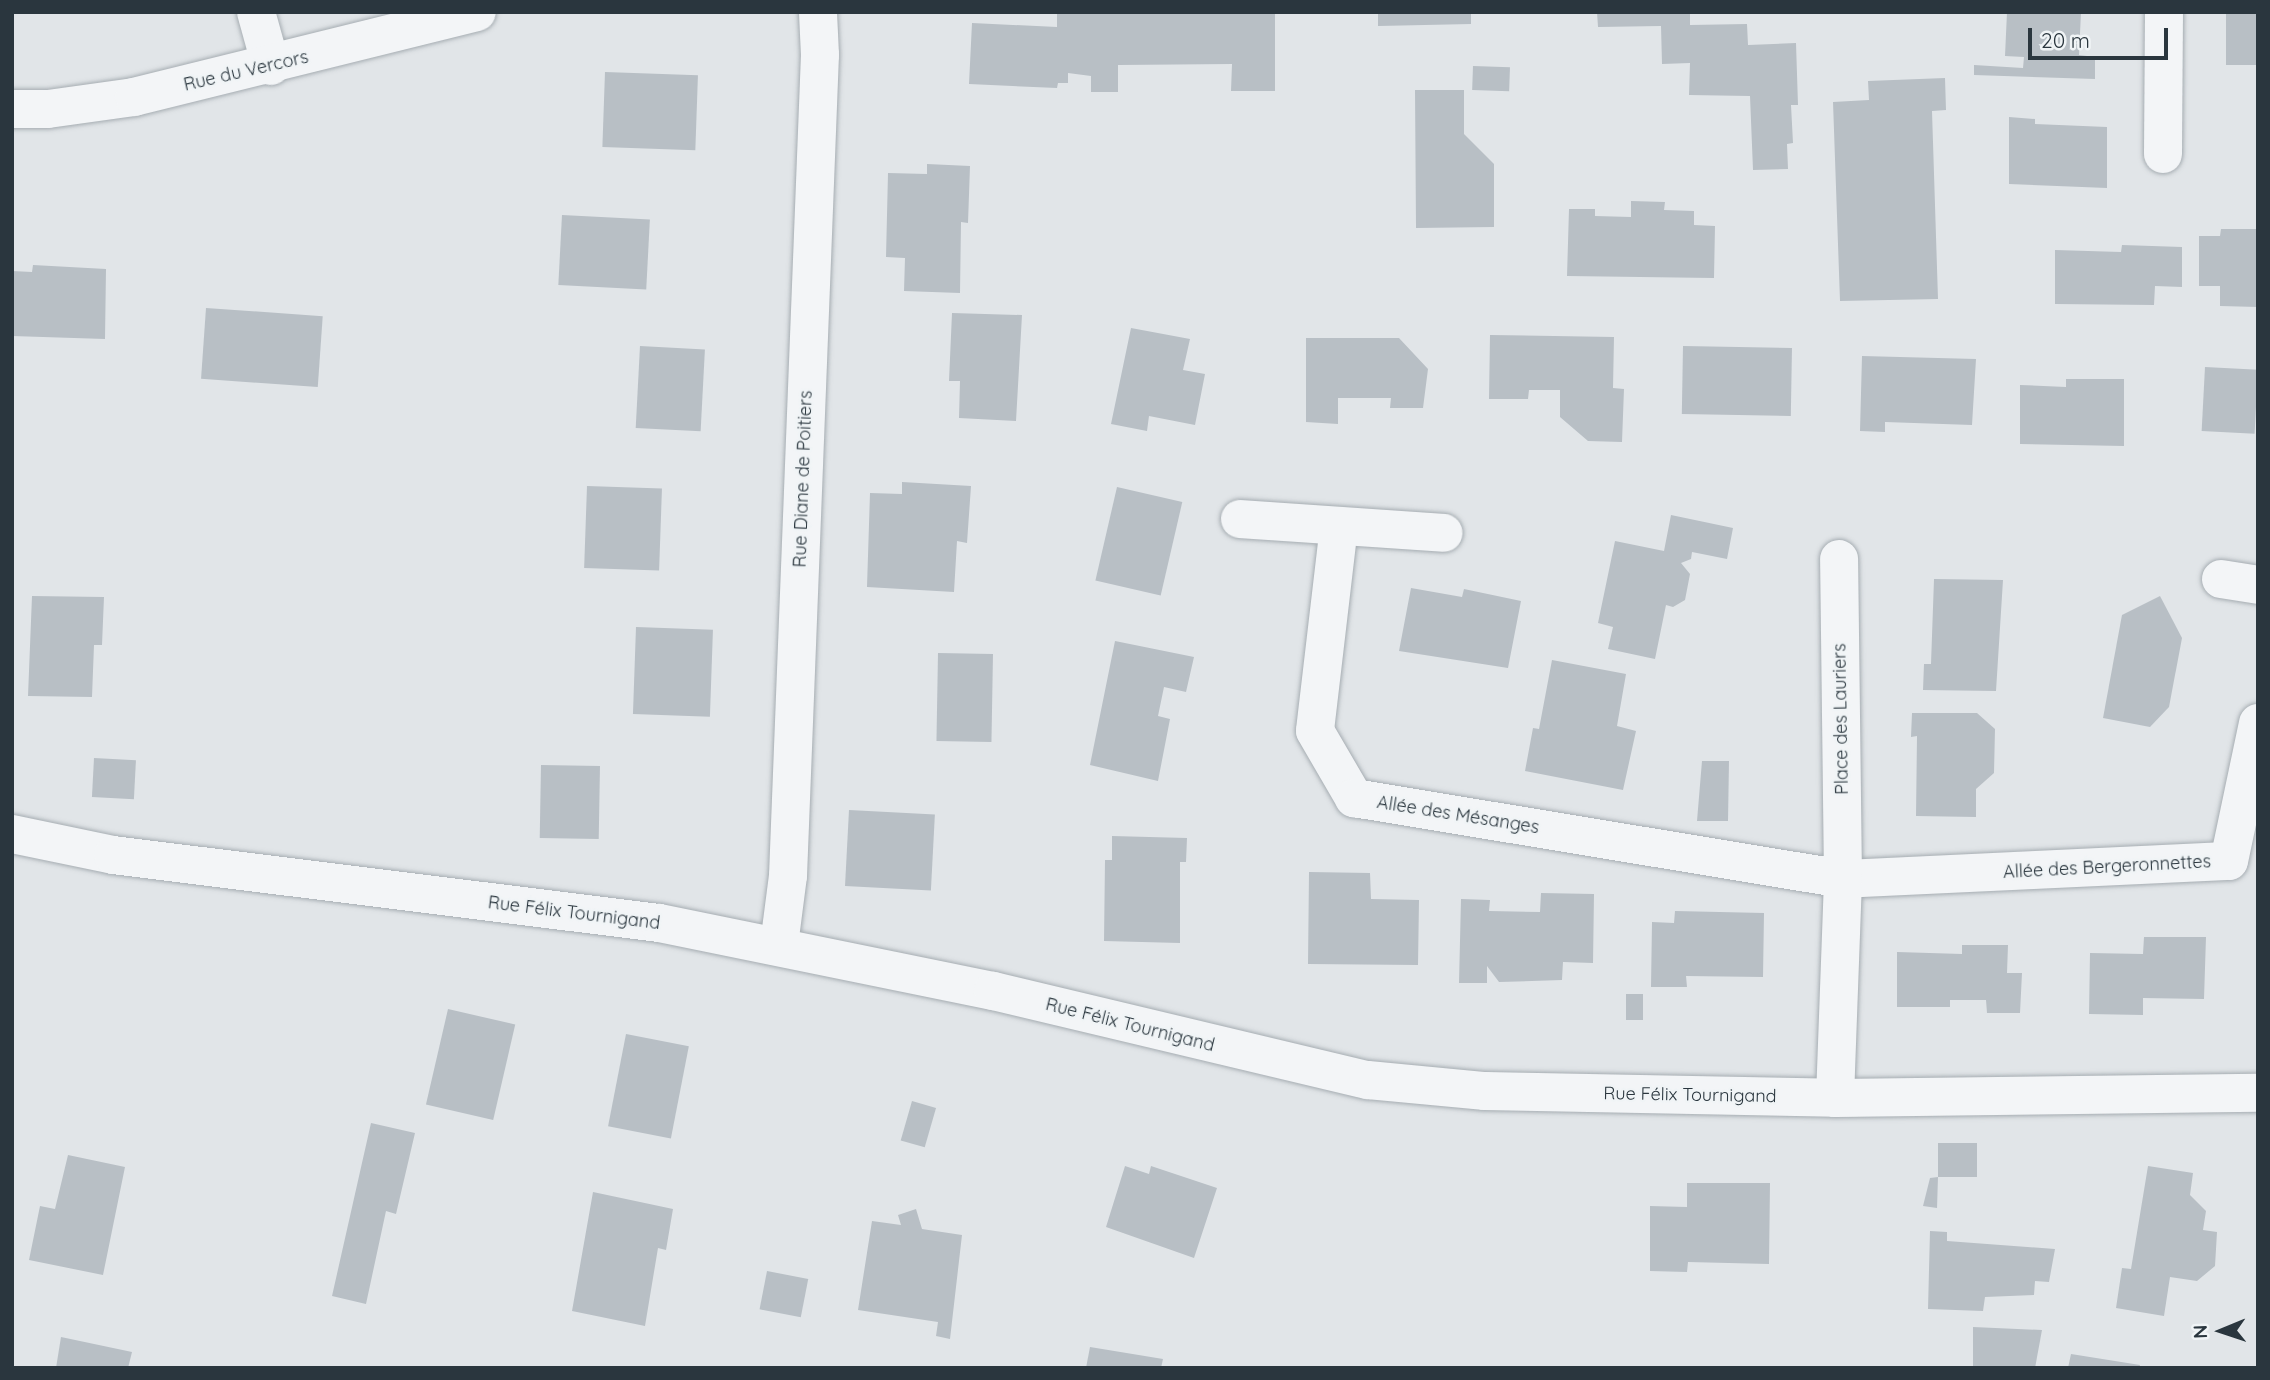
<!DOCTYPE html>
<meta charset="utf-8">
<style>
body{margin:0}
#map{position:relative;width:2270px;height:1380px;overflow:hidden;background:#e1e5e8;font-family:Quicksand,sans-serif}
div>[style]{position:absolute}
.building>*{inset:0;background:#b8bfc5;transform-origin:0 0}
.roads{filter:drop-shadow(0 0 2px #a6adb2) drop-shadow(0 0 2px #a6adb2)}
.minor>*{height:38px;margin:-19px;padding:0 19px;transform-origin:19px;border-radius:19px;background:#f3f5f7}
span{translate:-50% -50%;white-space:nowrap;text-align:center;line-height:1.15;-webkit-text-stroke:5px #f0f4f6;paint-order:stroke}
.street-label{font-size:18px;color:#2a363e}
.frame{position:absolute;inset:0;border:14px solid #2a363e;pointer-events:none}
.north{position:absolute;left:2186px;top:1296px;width:70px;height:70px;-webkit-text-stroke:5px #f0f4f6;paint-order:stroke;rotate:268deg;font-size:19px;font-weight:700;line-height:28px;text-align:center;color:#2a363e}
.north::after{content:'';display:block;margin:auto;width:24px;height:32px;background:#2a363e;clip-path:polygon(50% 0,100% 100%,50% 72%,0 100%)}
.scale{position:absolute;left:2028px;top:28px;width:140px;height:32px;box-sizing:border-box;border:4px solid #2a363e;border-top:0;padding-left:9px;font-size:21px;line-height:24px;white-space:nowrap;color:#2a363e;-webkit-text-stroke:5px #f0f4f6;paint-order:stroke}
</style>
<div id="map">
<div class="building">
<div style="clip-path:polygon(1057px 12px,1275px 12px,1275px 91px,1231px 91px,1232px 64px,1118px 65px,1118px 92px,1091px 92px,1091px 76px,1068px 73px,1068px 83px,1058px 83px,1057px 88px,969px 84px,972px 23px,1057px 27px)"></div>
<div style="clip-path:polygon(1378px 12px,1471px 12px,1471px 24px,1378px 26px)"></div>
<div style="clip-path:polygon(1597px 12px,1690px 12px,1690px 25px,1747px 24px,1748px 45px,1796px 43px,1798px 105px,1791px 105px,1793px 143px,1787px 144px,1788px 169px,1753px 170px,1750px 96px,1689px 95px,1690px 63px,1662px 64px,1661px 26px,1598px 27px)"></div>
<div style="clip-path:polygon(2007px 12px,2081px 12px,2079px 55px,2095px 57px,2095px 79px,1974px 75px,1974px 65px,2023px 68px,2024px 57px,2005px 56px)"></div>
<div style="left:2226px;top:12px;width:32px;height:53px"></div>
<div style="left:1473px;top:66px;width:37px;height:24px;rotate:2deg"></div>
<div style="left:605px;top:72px;width:93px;height:75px;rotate:2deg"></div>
<div style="clip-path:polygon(1945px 78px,1946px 110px,1932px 111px,1938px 299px,1840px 301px,1833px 102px,1869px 100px,1868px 81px)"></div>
<div style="clip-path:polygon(1415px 90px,1464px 90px,1464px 134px,1494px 164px,1494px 227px,1416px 228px)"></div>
<div style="clip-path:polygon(2009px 117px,2035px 119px,2035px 124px,2107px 127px,2107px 188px,2009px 184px)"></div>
<div style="clip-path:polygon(927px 164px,970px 166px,968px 223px,961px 222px,960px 293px,904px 291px,905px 258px,886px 257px,888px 173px,927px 174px)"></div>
<div style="clip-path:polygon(1631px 201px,1665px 202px,1664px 210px,1694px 211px,1694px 225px,1715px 226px,1714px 278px,1567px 276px,1569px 209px,1595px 209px,1595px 216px,1631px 217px)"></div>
<div style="left:562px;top:215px;width:88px;height:70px;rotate:3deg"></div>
<div style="clip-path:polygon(2221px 229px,2258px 229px,2258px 307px,2220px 306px,2220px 286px,2199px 286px,2199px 236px,2220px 236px)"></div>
<div style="clip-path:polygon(2122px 245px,2182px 247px,2182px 287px,2155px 286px,2154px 305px,2055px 304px,2055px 250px,2121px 252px)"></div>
<div style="clip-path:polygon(33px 265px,106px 269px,105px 339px,12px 336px,12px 271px,32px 272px)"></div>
<div style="left:206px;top:308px;width:117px;height:71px;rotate:4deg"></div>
<div style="clip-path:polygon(952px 313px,1022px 315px,1016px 421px,959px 418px,960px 381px,949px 381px)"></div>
<div style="clip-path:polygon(1131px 328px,1190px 339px,1183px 370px,1205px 374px,1195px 425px,1149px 416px,1147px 431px,1111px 424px)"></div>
<div style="clip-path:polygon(1490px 335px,1614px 337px,1613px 388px,1624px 389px,1622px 442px,1588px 441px,1560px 417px,1560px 390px,1529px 390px,1528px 399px,1489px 399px)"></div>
<div style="clip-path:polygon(1306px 338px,1399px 338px,1428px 369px,1423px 408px,1390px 408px,1391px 398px,1338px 398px,1338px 424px,1306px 422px)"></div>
<div style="left:640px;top:346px;width:65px;height:82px;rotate:3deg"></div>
<div style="left:1683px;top:346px;width:109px;height:68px;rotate:1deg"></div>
<div style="clip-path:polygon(1862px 356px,1976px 359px,1972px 425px,1885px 422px,1885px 432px,1860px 431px)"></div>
<div style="left:2205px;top:367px;width:53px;height:64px;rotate:3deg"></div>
<div style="clip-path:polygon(2066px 379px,2124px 379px,2124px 446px,2020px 444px,2020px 385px,2066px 387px)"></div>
<div style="clip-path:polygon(902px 482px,971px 486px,967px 543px,957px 541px,954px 592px,867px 587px,870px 493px,902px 494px)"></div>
<div style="left:587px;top:486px;width:75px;height:82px;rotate:2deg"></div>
<div style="left:1117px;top:487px;width:67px;height:96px;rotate:13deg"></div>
<div style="clip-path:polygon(1671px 515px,1733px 528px,1727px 559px,1692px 552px,1691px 559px,1681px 563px,1690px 574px,1685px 600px,1673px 607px,1666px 605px,1655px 659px,1608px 649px,1613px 627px,1598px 623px,1615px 541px,1664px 551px)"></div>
<div style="clip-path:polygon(1934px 579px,2003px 580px,1996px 691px,1923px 690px,1924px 664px,1931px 664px)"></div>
<div style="clip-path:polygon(1411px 588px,1462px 597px,1464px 589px,1521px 601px,1508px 668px,1399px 651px)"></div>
<div style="clip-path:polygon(32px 596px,104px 597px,102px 645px,94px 645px,92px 697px,28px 696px)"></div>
<div style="clip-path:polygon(2160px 596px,2182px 638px,2169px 707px,2150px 727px,2103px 718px,2122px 615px)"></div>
<div style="left:636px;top:627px;width:77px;height:87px;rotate:2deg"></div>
<div style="clip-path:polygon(1115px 641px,1194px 657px,1186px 692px,1164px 687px,1158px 716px,1170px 719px,1158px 781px,1090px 765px)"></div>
<div style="left:938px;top:653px;width:55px;height:88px;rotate:1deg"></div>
<div style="clip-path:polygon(1552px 660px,1626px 674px,1617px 726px,1636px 731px,1623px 790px,1525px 771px,1533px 728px,1539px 729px)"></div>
<div style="clip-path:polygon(1912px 713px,1977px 713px,1995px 729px,1994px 773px,1976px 789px,1976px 817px,1916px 816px,1917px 736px,1911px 737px)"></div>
<div style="left:94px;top:758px;width:42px;height:39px;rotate:3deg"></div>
<div style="clip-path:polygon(1702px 761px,1729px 761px,1728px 821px,1697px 821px)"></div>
<div style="left:541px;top:765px;width:59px;height:73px;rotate:1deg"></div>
<div style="left:849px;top:810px;width:86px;height:76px;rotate:3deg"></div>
<div style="clip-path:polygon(1112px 836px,1187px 838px,1186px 862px,1180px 862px,1180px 943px,1104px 941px,1105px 860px,1112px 860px)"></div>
<div style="clip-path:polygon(1309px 872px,1370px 873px,1371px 899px,1419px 900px,1418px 965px,1308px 964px)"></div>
<div style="clip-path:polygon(1541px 893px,1594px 894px,1593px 963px,1563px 962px,1562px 980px,1499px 982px,1487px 966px,1487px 983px,1459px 983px,1461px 899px,1490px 900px,1489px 911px,1540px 912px)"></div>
<div style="clip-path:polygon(1675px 911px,1764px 913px,1763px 977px,1686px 976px,1687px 987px,1651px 987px,1652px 922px,1674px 923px)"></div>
<div style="clip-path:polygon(2144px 937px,2206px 937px,2204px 999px,2143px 998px,2143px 1015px,2089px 1014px,2090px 953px,2143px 954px)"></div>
<div style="clip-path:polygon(1962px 945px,2008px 945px,2007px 973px,2022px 973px,2020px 1013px,1987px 1013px,1986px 1000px,1950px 1000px,1950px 1007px,1897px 1007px,1897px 952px,1962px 954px)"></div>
<div style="left:1626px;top:994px;width:17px;height:26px"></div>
<div style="left:448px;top:1009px;width:69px;height:98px;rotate:13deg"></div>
<div style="left:626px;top:1034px;width:64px;height:94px;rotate:11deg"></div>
<div style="left:912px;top:1101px;width:25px;height:41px;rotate:16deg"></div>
<div style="clip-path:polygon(371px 1123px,415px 1133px,396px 1214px,386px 1211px,366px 1304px,332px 1296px)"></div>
<div style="left:1938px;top:1143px;width:39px;height:34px"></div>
<div style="clip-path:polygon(68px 1155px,125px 1167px,103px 1275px,29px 1260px,40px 1206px,55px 1209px)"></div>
<div style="clip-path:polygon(1125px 1166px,1149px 1174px,1151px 1166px,1217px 1188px,1194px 1258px,1106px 1227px)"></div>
<div style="clip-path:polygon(2148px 1166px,2193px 1173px,2190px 1195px,2206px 1211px,2203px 1230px,2217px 1232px,2215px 1266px,2197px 1281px,2170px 1277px,2164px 1316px,2116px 1308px,2122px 1268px,2131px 1269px)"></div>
<div style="clip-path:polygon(1938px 1177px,1937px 1208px,1923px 1206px,1930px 1178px)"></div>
<div style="clip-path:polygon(1687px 1183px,1770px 1183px,1769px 1264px,1688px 1262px,1687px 1272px,1650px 1271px,1650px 1206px,1687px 1207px)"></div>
<div style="clip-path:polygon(593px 1192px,673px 1209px,666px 1250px,658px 1248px,645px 1326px,572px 1311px)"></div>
<div style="clip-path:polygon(916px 1209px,922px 1229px,962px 1235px,950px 1339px,936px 1336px,938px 1322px,858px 1310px,872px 1221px,901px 1225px,898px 1215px)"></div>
<div style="clip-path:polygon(1930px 1231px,1947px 1232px,1947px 1241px,2055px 1249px,2049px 1282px,2035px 1281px,2034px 1295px,1985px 1297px,1983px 1311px,1928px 1309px)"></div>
<div style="left:767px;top:1271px;width:42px;height:39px;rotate:11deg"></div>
<div style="clip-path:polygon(1973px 1327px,2042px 1330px,2035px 1368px,1973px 1368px)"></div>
<div style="clip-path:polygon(61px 1337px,132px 1352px,128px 1368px,56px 1368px)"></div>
<div style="clip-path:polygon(1090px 1347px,1163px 1359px,1161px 1368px,1086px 1368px)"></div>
<div style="clip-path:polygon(2071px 1354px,2140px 1365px,2139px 1368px,2068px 1368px)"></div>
</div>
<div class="roads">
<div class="minor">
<div style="left:256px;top:12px;width:56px;rotate:74.5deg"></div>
<div style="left:12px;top:109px;width:36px"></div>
<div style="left:48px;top:109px;width:87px;rotate:-7.9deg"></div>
<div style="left:134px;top:97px;width:353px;rotate:-13.9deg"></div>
<div style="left:2163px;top:154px;width:142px;rotate:-89.6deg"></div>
<div style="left:1240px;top:519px;width:204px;rotate:3.9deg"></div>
<div style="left:1339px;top:526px;width:206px;rotate:96.7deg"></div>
<div style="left:1315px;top:731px;width:78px;rotate:59.8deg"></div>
<div style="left:1354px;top:798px;width:496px;rotate:9.4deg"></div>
<div style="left:1843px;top:879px;width:386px;rotate:-2.7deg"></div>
<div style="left:2229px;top:861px;width:141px;rotate:-78.1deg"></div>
<div style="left:2221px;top:579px;width:37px;rotate:9deg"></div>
<div style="left:12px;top:834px;width:103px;rotate:11.7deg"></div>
<div style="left:113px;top:855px;width:550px;rotate:7.1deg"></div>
<div style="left:659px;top:923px;width:341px;rotate:11.5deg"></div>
<div style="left:993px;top:991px;width:385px;rotate:13.4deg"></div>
<div style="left:1368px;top:1080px;width:118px;rotate:5.4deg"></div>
<div style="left:1485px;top:1091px;width:350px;rotate:1.1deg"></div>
<div style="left:1835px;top:1098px;width:423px;rotate:-0.7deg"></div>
<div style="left:779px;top:945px;width:70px;rotate:-82.6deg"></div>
<div style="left:788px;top:876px;width:822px;rotate:-87.77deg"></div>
<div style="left:820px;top:55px;width:43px;rotate:-92.7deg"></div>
<div style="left:1835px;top:1098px;width:219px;rotate:-87.9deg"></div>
<div style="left:1843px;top:879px;width:320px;rotate:-90.7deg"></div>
</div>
</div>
<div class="street-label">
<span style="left:246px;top:71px;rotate:-13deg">Rue du Vercors</span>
<span style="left:803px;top:479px;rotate:-88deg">Rue Diane de Poitiers</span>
<span style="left:1841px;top:719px;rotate:-91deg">Place des Lauriers</span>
<span style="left:1458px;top:815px;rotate:9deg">Allée des Mésanges</span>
<span style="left:2107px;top:867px;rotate:-3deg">Allée des Bergeronnettes</span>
<span style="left:574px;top:913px;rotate:7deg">Rue Félix Tournigand</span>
<span style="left:1130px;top:1025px;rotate:14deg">Rue Félix Tournigand</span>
<span style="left:1690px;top:1095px;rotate:1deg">Rue Félix Tournigand</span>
</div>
<div class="frame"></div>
<div class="north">N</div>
<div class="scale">20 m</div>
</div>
